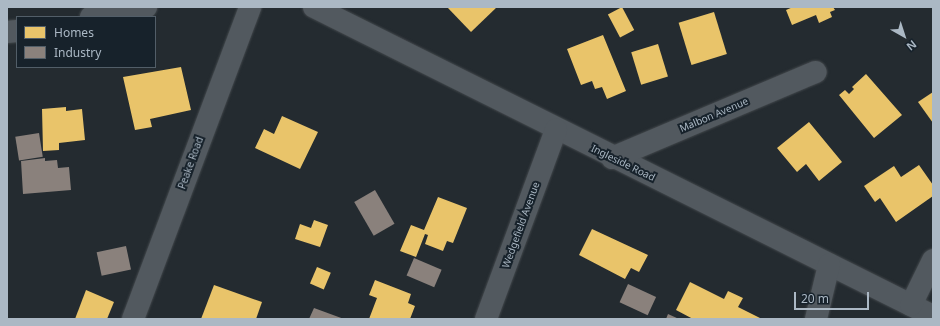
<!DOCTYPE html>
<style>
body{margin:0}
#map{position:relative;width:940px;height:326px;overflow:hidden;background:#242b30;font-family:"Noto Sans",sans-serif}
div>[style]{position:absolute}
.homes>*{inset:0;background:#e9c46a;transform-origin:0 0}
.industry>*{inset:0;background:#8a817c;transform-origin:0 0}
.roads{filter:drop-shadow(0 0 1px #42474b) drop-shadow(0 0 1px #42474b)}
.minor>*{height:22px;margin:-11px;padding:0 11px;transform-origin:11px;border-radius:11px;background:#52595f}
span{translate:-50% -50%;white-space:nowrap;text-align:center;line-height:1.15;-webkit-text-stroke:4px #17222b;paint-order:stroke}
.street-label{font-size:10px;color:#abb8c4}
.frame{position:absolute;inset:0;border:8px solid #abb8c4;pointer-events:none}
.legend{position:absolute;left:16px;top:16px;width:140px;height:52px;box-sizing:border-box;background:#17222b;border:1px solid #525e68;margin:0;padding:5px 7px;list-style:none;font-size:12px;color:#abb8c4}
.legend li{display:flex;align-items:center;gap:8px;height:20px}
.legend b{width:20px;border:1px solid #525e68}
.north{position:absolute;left:884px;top:16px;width:40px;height:40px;-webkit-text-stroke:3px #17222b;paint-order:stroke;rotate:141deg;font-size:11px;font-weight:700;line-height:16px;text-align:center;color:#abb8c4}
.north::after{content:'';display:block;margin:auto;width:14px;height:18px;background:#abb8c4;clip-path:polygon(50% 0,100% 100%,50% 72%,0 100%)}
.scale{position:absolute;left:794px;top:292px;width:75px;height:18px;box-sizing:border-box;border:2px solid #abb8c4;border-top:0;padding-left:5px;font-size:12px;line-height:14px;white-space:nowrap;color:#abb8c4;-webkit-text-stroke:3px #17222b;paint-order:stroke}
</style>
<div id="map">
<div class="homes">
<div style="clip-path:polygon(447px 7px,497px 7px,471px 32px)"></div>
<div style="left:622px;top:7px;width:26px;height:16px;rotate:62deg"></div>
<div style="clip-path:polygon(793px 7px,833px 7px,835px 10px,830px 12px,832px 17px,819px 23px,816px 15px,792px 25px,786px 10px)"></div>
<div style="left:714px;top:12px;width:44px;height:37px;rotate:73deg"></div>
<div style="clip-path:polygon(603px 35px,626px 91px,607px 99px,602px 87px,595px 89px,592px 81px,581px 85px,567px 49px)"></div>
<div style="left:658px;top:44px;width:34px;height:28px;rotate:73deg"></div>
<div style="clip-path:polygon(181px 67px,191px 110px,150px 119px,152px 127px,135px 130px,123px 77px)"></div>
<div style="clip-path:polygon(866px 74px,902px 115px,874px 138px,839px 95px,845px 90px,849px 94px,854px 89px,852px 87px)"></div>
<div style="clip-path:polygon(933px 92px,933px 123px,918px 102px)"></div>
<div style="clip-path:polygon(66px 107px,66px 111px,82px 109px,85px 140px,59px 143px,59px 150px,43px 151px,42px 109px)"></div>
<div style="clip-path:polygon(282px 116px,318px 132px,300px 169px,255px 148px,264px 129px,274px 134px)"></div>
<div style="clip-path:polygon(809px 122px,842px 162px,819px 181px,806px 164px,797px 172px,777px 148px)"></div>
<div style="clip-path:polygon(919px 165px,933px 185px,933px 196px,896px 222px,880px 198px,875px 202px,864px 186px,894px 166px,901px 177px)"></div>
<div style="clip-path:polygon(438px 197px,467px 208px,453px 243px,447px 241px,443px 251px,425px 244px,428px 235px,425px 234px,416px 257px,400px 251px,411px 225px,424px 230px)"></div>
<div style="clip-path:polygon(314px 220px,328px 225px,320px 247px,295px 239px,300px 224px,311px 228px)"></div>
<div style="clip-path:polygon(592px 229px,648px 255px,639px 272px,631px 268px,625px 279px,579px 255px)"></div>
<div style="left:317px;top:267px;width:15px;height:18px;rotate:23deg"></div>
<div style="clip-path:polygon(375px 280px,411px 294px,408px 303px,415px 306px,410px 319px,369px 319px,377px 298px,369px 295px)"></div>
<div style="clip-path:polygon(690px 282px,724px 299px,728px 291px,743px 298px,738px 307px,762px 319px,693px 319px,676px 310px)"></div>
<div style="clip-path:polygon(214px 285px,262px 302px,256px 319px,201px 319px)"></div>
<div style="clip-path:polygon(86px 290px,114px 302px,107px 319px,75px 319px)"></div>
</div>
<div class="industry">
<div style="left:39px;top:133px;width:24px;height:24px;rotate:81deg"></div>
<div style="clip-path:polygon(45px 158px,45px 161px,57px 160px,58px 168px,69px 167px,71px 190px,23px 194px,21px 161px)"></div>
<div style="left:375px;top:190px;width:39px;height:24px;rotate:60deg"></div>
<div style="left:126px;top:246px;width:24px;height:30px;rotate:78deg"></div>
<div style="left:414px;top:258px;width:30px;height:19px;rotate:23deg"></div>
<div style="left:628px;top:284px;width:31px;height:20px;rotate:25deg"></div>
<div style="clip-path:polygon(314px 308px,344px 319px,309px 319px)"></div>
<div style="clip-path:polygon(668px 314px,679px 319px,666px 319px)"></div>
</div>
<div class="roads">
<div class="minor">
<div style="left:314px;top:7px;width:692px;rotate:26.53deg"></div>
<div style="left:91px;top:17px;width:56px;rotate:-10.3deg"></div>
<div style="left:7px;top:32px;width:10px;rotate:-6deg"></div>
<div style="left:612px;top:158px;width:221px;rotate:-22.9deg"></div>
<div style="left:911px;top:305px;width:50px;rotate:-63.9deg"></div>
<div style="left:133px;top:319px;width:333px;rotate:-69.4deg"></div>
<div style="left:486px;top:319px;width:202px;rotate:-69.7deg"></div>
<div style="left:816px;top:319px;width:56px;rotate:-76.5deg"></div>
</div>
</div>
<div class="street-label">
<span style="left:714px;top:115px;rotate:-23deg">Malbon Avenue</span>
<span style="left:191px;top:163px;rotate:-70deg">Peake Road</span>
<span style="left:623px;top:163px;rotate:26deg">Ingleside Road</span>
<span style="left:521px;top:225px;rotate:-70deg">Wedgefield Avenue</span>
</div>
<div class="frame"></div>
<ul class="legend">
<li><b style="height:11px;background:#e9c46a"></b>Homes</li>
<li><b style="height:11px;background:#8a817c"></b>Industry</li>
</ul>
<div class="north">N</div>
<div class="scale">20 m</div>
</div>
